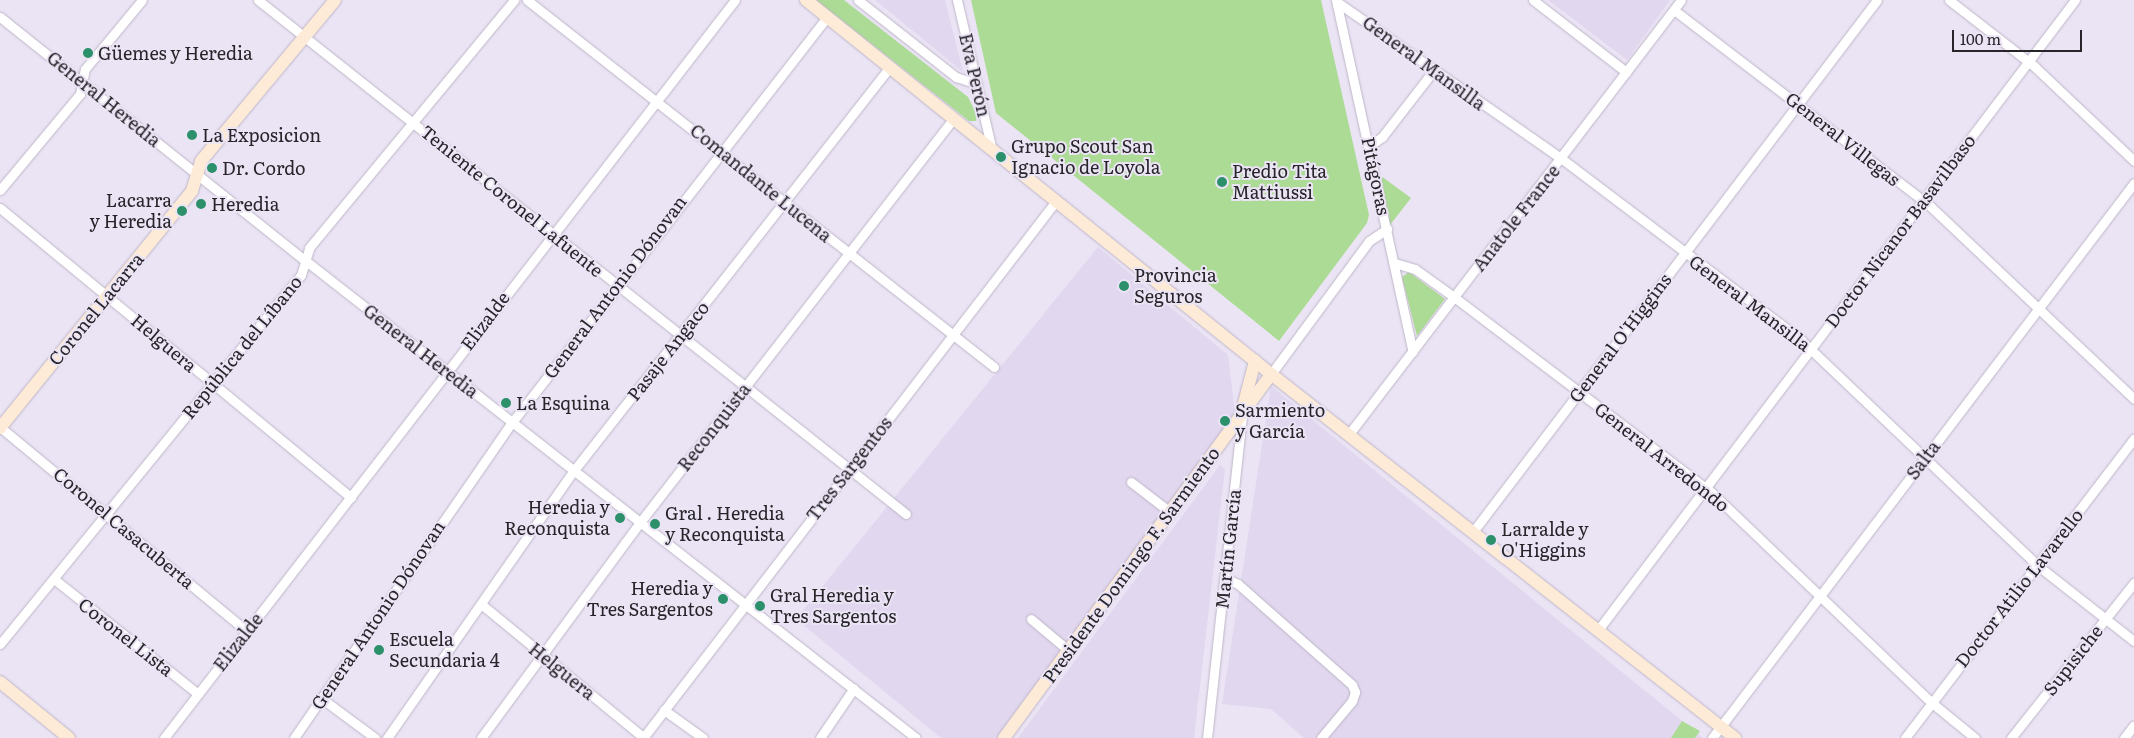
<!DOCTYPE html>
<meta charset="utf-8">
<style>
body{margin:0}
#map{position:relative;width:2134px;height:738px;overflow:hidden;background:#ebe4f5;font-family:Literata,serif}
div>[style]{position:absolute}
.built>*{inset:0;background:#e1d7ef}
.green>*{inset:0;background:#acdb95}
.roads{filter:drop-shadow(0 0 1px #beb6c7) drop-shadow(0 0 1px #beb6c7)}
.street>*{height:9px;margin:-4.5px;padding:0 4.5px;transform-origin:4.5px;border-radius:4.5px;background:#fff}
.secondary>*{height:12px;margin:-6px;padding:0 6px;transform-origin:6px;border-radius:6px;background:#fdebd7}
.dots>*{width:14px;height:14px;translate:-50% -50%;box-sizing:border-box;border:2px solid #ebe4f5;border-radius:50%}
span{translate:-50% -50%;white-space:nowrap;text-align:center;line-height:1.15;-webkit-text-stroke:4px #ebe4f5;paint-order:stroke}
.poi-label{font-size:18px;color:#27242a}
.left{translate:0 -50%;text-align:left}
.right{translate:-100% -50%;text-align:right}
.street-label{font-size:18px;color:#27242a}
.scale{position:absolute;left:1952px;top:30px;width:130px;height:22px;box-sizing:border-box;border:2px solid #27242a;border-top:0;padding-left:6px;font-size:15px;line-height:18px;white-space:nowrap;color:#27242a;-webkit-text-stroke:4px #ebe4f5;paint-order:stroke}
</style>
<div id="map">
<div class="built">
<div style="clip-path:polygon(875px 0,945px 0,963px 72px)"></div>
<div style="clip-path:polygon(1548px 0,1670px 0,1627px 60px)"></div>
<div style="clip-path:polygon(1098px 247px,1228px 355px,1237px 428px,998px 738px,941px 738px,796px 619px)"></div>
<div style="clip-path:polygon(1271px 386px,1703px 738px,1304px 738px,1271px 709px,1222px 704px)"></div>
<div style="clip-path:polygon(1220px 465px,1225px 469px,1194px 738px,1018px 738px)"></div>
</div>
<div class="green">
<div style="clip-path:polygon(816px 0,844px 0,968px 97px,978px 117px,976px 121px,969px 121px)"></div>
<div style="clip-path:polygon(971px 0,1321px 0,1369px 215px,1367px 223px,1279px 341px,996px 113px)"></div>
<div style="clip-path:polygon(1381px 176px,1411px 198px,1390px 225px)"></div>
<div style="clip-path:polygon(1409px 272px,1445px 299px,1417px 336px,1402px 277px)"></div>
<div style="clip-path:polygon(1682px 721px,1700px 731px,1695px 738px,1671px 738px)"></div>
</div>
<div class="roads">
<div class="street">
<div style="left:258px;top:0;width:827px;rotate:38.42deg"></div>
<div style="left:527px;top:0;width:594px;rotate:38.16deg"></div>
<div style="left:858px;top:0;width:125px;rotate:38.2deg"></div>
<div style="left:956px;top:77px;width:22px;rotate:18deg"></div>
<div style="left:957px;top:0;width:154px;rotate:76.9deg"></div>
<div style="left:1336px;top:0;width:360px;rotate:77.7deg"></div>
<div style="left:1533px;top:0;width:118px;rotate:37.7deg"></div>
<div style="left:1949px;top:0;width:108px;rotate:37.8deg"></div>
<div style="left:2034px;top:66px;width:138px;rotate:43.5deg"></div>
<div style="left:1337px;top:2px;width:274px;rotate:34.9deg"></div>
<div style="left:1562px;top:159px;width:300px;rotate:37.1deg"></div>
<div style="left:1801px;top:340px;width:326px;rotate:43.6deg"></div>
<div style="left:2037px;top:565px;width:123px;rotate:38.1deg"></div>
<div style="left:1674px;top:10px;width:321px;rotate:37.4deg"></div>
<div style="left:1929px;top:205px;width:282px;rotate:43.4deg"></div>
<div style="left:0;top:17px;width:391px;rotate:38.6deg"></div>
<div style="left:306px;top:261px;width:774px;rotate:38.02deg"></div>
<div style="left:1369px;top:146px;width:16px;rotate:-35deg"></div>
<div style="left:1382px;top:137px;width:85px;rotate:-52.2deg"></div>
<div style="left:0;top:190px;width:125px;rotate:-50.2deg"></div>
<div style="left:80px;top:94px;width:25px;rotate:-79deg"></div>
<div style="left:85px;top:69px;width:89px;rotate:-50.4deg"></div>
<div style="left:0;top:208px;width:455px;rotate:39.5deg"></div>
<div style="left:1395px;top:263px;width:21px;rotate:17deg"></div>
<div style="left:1415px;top:269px;width:48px;rotate:35.7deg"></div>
<div style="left:1454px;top:297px;width:321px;rotate:37.2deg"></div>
<div style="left:1710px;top:491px;width:306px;rotate:43.7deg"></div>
<div style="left:1931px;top:702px;width:57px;rotate:39.3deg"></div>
<div style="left:1271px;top:374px;width:165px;rotate:-53.6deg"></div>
<div style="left:1369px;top:241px;width:22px;rotate:-34deg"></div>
<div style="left:0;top:427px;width:320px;rotate:39.6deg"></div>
<div style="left:1349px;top:434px;width:546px;rotate:-52.58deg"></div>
<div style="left:1131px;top:482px;width:49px;rotate:37.6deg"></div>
<div style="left:1472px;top:533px;width:669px;rotate:-52.77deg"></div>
<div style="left:1225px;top:578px;width:14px;rotate:25deg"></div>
<div style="left:1238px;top:584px;width:152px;rotate:41.5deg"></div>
<div style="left:1352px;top:685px;width:8px;rotate:67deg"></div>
<div style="left:1355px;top:692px;width:9px;rotate:108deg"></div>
<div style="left:1352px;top:701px;width:48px;rotate:130deg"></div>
<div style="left:54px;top:579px;width:184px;rotate:38.6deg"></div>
<div style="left:481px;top:604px;width:211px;rotate:39.4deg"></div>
<div style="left:1031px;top:619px;width:48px;rotate:40deg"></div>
<div style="left:1598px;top:630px;width:790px;rotate:-52.87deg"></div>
<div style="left:0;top:644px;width:476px;rotate:-50.8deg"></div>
<div style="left:301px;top:275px;width:28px;rotate:-73deg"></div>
<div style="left:309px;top:248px;width:322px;rotate:-50.4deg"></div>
<div style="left:321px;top:698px;width:67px;rotate:36.5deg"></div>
<div style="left:664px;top:710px;width:48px;rotate:35.7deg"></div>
<div style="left:164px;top:738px;width:933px;rotate:-52.27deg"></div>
<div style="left:294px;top:738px;width:385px;rotate:-55.4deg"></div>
<div style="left:513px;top:421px;width:512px;rotate:-52.14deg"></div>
<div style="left:387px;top:738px;width:328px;rotate:-55.1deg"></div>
<div style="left:575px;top:469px;width:509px;rotate:-51.94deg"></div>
<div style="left:481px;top:738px;width:270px;rotate:-53.6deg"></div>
<div style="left:641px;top:521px;width:509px;rotate:-52.18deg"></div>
<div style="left:643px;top:738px;width:677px;rotate:-52.44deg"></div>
<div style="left:820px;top:738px;width:60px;rotate:-55.8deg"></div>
<div style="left:1207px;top:738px;width:325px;rotate:-83.8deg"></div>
<div style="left:1712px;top:738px;width:697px;rotate:-52.75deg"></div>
<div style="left:1905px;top:738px;width:377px;rotate:-52.6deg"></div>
<div style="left:2011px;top:738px;width:198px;rotate:-51.6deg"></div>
<div style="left:2124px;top:738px;width:16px;rotate:-52deg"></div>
</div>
<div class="secondary">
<div style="left:806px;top:0;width:597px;rotate:38.81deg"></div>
<div style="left:1271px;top:374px;width:590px;rotate:38.11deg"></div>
<div style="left:1242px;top:411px;width:52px;rotate:-75.4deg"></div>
<div style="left:0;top:428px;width:305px;rotate:-51deg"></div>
<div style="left:192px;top:191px;width:31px;rotate:-73deg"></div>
<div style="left:201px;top:161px;width:209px;rotate:-50.2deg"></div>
<div style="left:0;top:682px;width:89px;rotate:39.1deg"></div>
<div style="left:1004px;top:738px;width:451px;rotate:-53.7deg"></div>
</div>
</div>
<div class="dots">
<div style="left:88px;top:53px;background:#2c906b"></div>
<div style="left:192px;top:135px;background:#2c906b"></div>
<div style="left:1001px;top:157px;background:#2c906b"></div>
<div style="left:212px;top:168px;background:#2c906b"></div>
<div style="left:1222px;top:182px;background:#2c906b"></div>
<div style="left:201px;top:204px;background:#2c906b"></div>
<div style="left:182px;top:211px;background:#2c906b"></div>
<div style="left:1124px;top:286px;background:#2c906b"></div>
<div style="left:506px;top:403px;background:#2c906b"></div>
<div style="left:1225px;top:421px;background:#2c906b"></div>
<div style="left:620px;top:518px;background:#2c906b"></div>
<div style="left:655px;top:524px;background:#2c906b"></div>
<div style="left:1491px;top:540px;background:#2c906b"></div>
<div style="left:723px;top:599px;background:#2c906b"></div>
<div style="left:760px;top:606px;background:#2c906b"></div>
<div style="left:379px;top:650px;background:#2c906b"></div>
</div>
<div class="poi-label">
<span class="left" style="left:98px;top:53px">Güemes y Heredia</span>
<span class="left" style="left:202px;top:135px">La Exposicion</span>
<span class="left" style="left:1011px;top:157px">Grupo Scout San<br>Ignacio de Loyola</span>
<span class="left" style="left:222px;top:168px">Dr. Cordo</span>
<span class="left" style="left:1232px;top:182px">Predio Tita<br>Mattiussi</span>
<span class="right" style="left:172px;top:211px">Lacarra<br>y Heredia</span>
<span class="left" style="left:211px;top:204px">Heredia</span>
<span class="left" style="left:1134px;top:286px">Provincia<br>Seguros</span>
<span class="left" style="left:516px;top:403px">La Esquina</span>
<span class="left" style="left:1235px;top:421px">Sarmiento<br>y García</span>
<span class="right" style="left:610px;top:518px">Heredia y<br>Reconquista</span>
<span class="left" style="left:665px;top:524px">Gral . Heredia<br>y Reconquista</span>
<span class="left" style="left:1501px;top:540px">Larralde y<br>O'Higgins</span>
<span class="right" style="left:713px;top:599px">Heredia y<br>Tres Sargentos</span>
<span class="left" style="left:770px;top:606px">Gral Heredia y<br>Tres Sargentos</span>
<span class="left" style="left:389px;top:650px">Escuela<br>Secundaria 4</span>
</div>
<div class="street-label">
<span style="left:1424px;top:63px;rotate:36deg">General Mansilla</span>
<span style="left:975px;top:75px;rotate:77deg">Eva Perón</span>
<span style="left:104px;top:99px;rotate:39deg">General Heredia</span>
<span style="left:1843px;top:139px;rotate:38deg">General Villegas</span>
<span style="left:1376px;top:176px;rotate:78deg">Pitágoras</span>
<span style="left:761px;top:183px;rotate:39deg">Comandante Lucena</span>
<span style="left:512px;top:201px;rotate:39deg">Teniente Coronel Lafuente</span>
<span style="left:1516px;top:218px;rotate:-52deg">Anatole France</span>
<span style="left:1900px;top:231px;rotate:-53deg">Doctor Nicanor Basavilbaso</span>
<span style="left:615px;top:287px;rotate:-53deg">General Antonio Dónovan</span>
<span style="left:1750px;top:303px;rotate:37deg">General Mansilla</span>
<span style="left:96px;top:309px;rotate:-51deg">Coronel Lacarra</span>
<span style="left:485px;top:321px;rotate:-53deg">Elizalde</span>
<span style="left:1620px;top:338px;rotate:-53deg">General O'Higgins</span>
<span style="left:164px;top:343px;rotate:40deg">Helguera</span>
<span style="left:242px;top:347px;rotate:-51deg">República del Líbano</span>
<span style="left:421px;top:351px;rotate:38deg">General Heredia</span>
<span style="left:668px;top:351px;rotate:-52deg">Pasaje Angaco</span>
<span style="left:714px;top:427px;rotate:-52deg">Reconquista</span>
<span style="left:1662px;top:457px;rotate:38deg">General Arredondo</span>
<span style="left:1923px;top:460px;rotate:-53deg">Salta</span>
<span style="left:849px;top:469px;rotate:-52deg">Tres Sargentos</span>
<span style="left:124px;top:528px;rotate:40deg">Coronel Casacuberta</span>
<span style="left:1228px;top:549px;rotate:-84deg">Martín García</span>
<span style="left:1131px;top:565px;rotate:-54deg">Presidente Domingo F. Sarmiento</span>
<span style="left:2019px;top:588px;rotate:-52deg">Doctor Atilio Lavarello</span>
<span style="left:378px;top:615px;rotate:-56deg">General Antonio Dónovan</span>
<span style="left:126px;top:637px;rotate:38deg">Coronel Lista</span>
<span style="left:238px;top:642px;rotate:-52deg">Elizalde</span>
<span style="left:2073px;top:660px;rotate:-52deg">Supisiche</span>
<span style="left:562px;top:671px;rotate:39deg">Helguera</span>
</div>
<div class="scale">100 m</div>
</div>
